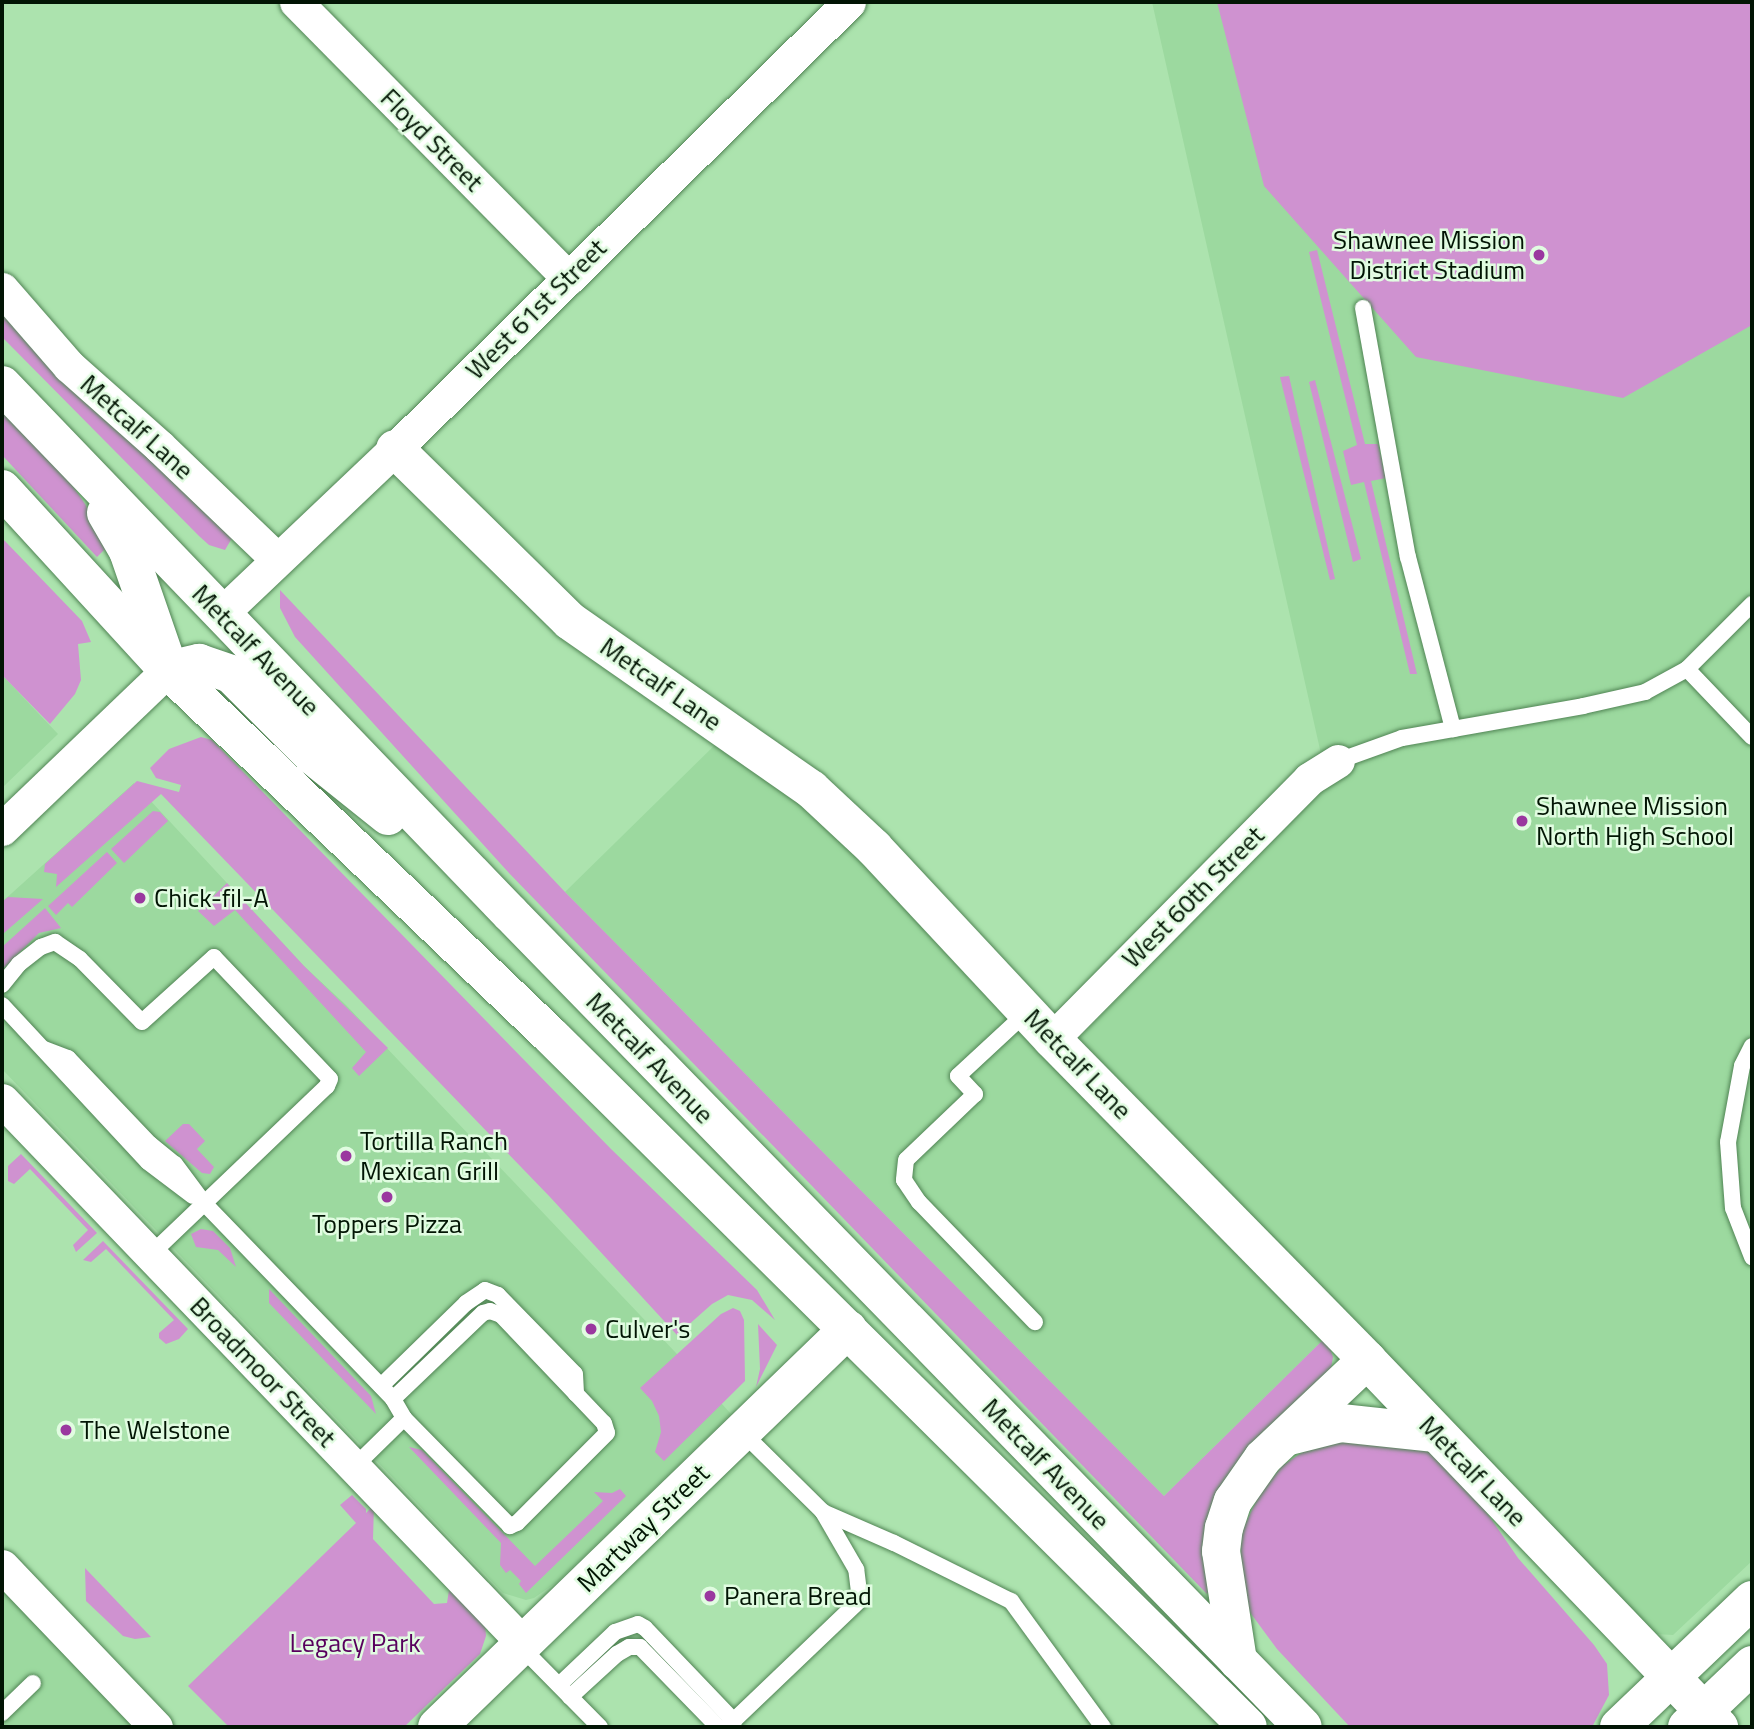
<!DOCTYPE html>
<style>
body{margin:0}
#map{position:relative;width:1754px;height:1729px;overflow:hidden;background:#ace3ae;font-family:"Titillium Web",sans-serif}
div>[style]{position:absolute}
.built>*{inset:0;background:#9cd99f}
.green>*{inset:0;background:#cf92d0}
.roads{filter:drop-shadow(0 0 2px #508454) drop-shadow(0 0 2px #508454)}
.lane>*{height:16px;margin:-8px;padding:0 8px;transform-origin:8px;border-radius:8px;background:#fff}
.street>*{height:33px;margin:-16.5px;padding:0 16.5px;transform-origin:16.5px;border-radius:16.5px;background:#fff}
.secondary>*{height:38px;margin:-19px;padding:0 19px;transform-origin:19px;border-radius:19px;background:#fff}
.highway>*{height:38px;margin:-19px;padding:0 19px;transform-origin:19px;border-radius:19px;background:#fff}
.dots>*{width:19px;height:19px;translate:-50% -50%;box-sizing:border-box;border:4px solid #e1fce1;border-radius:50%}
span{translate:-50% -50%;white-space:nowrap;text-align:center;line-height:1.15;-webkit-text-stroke:5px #e1fce1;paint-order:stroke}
.street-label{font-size:26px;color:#021504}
.poi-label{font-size:26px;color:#021504}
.right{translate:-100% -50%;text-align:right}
.left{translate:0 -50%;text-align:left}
.park-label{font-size:26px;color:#58005d}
.frame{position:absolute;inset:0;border:4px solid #021504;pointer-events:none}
</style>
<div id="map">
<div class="built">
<div style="clip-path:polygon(1152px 2px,1752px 2px,1752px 1561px,1673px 1635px,1655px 1634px,1079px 1038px,1328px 785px)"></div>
<div style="clip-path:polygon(2px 675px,58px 734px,2px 788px)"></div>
<div style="clip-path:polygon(721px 739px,784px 784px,1326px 1337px,1164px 1496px,565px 892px)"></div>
<div style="clip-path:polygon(134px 783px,304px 966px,346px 1005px,676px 1353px,731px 1414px,557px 1582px,534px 1598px,526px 1600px,503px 1593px,2px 1069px,2px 902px)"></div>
<div style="clip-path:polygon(2px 1589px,133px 1727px,2px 1727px)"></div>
</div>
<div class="green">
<div style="clip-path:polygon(1217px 2px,1752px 2px,1752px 325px,1623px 398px,1416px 357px,1264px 186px)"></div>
<div style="clip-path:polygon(1317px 250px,1365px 444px,1378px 444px,1386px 478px,1371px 481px,1417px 674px,1410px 674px,1364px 482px,1351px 485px,1343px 451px,1357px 445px,1309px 252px)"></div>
<div style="clip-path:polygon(2px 311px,228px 530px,232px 538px,225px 550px,209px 545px,199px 536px,2px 337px)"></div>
<div style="clip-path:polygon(1289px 376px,1335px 579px,1330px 580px,1280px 377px)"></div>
<div style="clip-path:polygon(1315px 380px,1361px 559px,1353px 562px,1309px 382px)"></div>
<div style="clip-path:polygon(2px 408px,70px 482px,85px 504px,108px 546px,97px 557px,2px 455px)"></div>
<div style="clip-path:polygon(2px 538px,82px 621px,91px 642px,78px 644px,81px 680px,75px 694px,50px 724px,2px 675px)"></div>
<div style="clip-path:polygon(280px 590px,565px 892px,1164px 1496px,1326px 1337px,1333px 1357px,1330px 1374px,1254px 1453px,1212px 1587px,1207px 1594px,509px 873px,295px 637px,280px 608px)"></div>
<div style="clip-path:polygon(201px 737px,212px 740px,611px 1149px,757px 1290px,775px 1320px,752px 1300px,728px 1295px,712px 1304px,677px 1335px,550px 1197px,161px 794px,56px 887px,57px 874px,44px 872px,45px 864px,137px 781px,179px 792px,181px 785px,156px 778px,150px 768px,169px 749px)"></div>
<div style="clip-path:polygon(153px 811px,160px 812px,168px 821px,124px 863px,111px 849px)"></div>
<div style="clip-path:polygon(107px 852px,117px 863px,72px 907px,68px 903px,56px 915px,48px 906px)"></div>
<div style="clip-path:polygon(227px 883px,304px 966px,388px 1048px,359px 1076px,352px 1068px,366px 1052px,235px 910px,214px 926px,198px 911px)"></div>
<div style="clip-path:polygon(8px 897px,43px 899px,4px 933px,2px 902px)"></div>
<div style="clip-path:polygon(45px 908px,61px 928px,39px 933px,2px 970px,2px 947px)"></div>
<div style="clip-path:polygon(183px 1124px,189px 1124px,205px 1141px,197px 1149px,214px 1167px,210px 1174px,202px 1173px,165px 1141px)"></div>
<div style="clip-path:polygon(21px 1154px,97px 1233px,76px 1252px,73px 1245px,88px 1230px,30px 1169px,14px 1184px,8px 1181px,8px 1166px)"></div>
<div style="clip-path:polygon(201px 1229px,213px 1231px,230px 1248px,236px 1267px,218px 1250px,196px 1247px,191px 1234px)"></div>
<div style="clip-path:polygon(103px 1241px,188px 1329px,179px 1339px,166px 1344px,159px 1338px,159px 1333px,174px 1320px,106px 1249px,91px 1262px,83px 1260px)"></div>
<div style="clip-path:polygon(269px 1289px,371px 1396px,376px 1414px,269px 1303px)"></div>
<div style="clip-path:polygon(733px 1308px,740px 1311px,744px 1320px,745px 1381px,664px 1461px,655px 1452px,661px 1432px,659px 1416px,652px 1401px,640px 1388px,721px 1314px)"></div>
<div style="clip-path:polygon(758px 1324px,777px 1345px,756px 1387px,760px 1369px)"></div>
<div style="clip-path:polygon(1335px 1438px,1432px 1451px,1485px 1510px,1518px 1558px,1594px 1645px,1607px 1664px,1609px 1695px,1592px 1727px,1350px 1727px,1277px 1649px,1249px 1611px,1239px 1572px,1242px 1531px,1259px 1495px,1282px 1466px,1310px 1447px)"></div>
<div style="clip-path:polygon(409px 1447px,422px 1450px,535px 1566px,603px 1501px,594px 1492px,612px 1493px,620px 1489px,626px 1496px,526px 1593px,519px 1584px,521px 1581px,510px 1570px,506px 1573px,500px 1565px,501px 1543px)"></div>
<div style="clip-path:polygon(352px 1495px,366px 1509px,366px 1513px,374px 1505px,373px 1539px,434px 1604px,447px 1603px,449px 1590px,485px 1624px,486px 1636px,480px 1654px,404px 1727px,229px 1727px,188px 1686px,356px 1523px,340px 1505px)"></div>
<div style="clip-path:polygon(85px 1568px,151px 1637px,135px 1639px,123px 1636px,86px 1601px)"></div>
</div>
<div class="roads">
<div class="lane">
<div style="left:1363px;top:308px;width:253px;rotate:79.8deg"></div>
<div style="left:1408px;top:557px;width:178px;rotate:75.3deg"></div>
<div style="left:1687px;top:669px;width:92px;rotate:-45deg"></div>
<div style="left:1338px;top:761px;width:68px;rotate:-19.8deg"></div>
<div style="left:1402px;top:738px;width:184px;rotate:-10deg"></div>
<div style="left:1583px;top:706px;width:64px;rotate:-12.7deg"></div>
<div style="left:1645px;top:692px;width:48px;rotate:-28.7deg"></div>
<div style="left:1687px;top:669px;width:94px;rotate:46.3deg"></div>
<div style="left:2px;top:985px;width:27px;rotate:-51deg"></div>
<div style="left:19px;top:964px;width:28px;rotate:-38deg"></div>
<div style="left:41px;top:947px;width:15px;rotate:-20deg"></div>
<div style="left:55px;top:942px;width:30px;rotate:34deg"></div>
<div style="left:80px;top:959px;width:88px;rotate:45.5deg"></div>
<div style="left:142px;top:1022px;width:97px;rotate:-42.1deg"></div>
<div style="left:214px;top:957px;width:168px;rotate:46.4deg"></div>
<div style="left:330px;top:1079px;width:8px;rotate:113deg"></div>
<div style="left:327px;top:1086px;width:245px;rotate:136.3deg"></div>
<div style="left:2px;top:1005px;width:214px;rotate:47.1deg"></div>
<div style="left:148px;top:1162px;width:56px;rotate:37.1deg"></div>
<div style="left:1027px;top:1012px;width:94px;rotate:137.2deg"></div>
<div style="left:958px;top:1076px;width:25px;rotate:47deg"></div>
<div style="left:975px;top:1094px;width:95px;rotate:136.3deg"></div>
<div style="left:906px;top:1160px;width:20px;rotate:96deg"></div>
<div style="left:904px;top:1180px;width:27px;rotate:56deg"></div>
<div style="left:919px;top:1202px;width:167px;rotate:46deg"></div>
<div style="left:1752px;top:1046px;width:22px;rotate:117deg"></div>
<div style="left:1742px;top:1066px;width:77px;rotate:100.4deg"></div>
<div style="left:1728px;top:1142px;width:66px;rotate:85.7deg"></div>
<div style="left:1733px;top:1208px;width:53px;rotate:68.8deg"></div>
<div style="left:44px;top:1049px;width:26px;rotate:21deg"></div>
<div style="left:68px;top:1058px;width:119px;rotate:46.4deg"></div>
<div style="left:150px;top:1144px;width:32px;rotate:39deg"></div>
<div style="left:175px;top:1164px;width:49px;rotate:53.4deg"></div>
<div style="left:204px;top:1203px;width:272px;rotate:46deg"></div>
<div style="left:393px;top:1399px;width:124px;rotate:-43.7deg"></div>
<div style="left:483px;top:1313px;width:7px;rotate:-16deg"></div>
<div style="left:490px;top:1311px;width:12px;rotate:20deg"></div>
<div style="left:501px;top:1315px;width:149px;rotate:46.4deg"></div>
<div style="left:604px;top:1423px;width:10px;rotate:73deg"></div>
<div style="left:607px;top:1433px;width:127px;rotate:135deg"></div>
<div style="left:517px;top:1523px;width:8px;rotate:157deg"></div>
<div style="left:510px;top:1526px;width:151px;rotate:-134.5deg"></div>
<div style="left:404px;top:1418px;width:22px;rotate:-120deg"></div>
<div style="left:381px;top:1386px;width:119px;rotate:-44.3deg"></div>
<div style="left:466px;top:1303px;width:23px;rotate:-34deg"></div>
<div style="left:485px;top:1290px;width:14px;rotate:21deg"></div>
<div style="left:498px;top:1295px;width:110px;rotate:45.7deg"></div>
<div style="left:575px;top:1374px;width:20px;rotate:87deg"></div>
<div style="left:743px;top:1433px;width:112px;rotate:44.6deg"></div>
<div style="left:823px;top:1512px;width:77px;rotate:23.6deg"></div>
<div style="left:894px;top:1543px;width:131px;rotate:26.4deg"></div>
<div style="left:1011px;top:1601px;width:156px;rotate:53.9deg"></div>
<div style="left:354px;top:1467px;width:70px;rotate:-44.4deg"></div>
<div style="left:520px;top:1646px;width:114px;rotate:45.4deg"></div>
<div style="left:559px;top:1685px;width:77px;rotate:-43.4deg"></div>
<div style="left:615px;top:1632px;width:24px;rotate:-19deg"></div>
<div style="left:638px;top:1624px;width:8px;rotate:30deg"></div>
<div style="left:645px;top:1628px;width:129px;rotate:46.3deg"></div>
<div style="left:570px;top:1697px;width:64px;rotate:-42.5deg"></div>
<div style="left:617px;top:1654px;width:14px;rotate:-30deg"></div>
<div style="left:629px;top:1647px;width:11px"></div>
<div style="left:640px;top:1647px;width:112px;rotate:45.7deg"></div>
<div style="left:2px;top:1713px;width:43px;rotate:-44.1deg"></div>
<div style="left:727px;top:1727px;width:184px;rotate:-43.7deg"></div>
<div style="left:860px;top:1600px;width:31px;rotate:-97deg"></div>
<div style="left:856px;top:1569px;width:66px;rotate:-120.1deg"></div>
</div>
<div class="street">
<div style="left:296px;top:2px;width:388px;rotate:45.4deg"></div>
<div style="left:2px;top:289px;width:102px;rotate:49deg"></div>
<div style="left:69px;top:366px;width:120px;rotate:41.6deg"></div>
<div style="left:159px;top:446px;width:163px;rotate:43.8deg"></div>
<div style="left:221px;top:614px;width:240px;rotate:-43.5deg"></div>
<div style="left:395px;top:449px;width:637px;rotate:-44.55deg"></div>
<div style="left:2px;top:829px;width:230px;rotate:-43.8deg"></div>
<div style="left:1052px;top:1039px;width:366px;rotate:-45.3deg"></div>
<div style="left:1309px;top:779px;width:34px;rotate:-32deg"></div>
<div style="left:2px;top:1100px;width:753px;rotate:46.18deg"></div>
<div style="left:2px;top:1566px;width:223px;rotate:46.3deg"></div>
</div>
<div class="secondary">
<div style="left:395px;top:449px;width:245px;rotate:44.5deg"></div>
<div style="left:570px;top:621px;width:294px;rotate:34.9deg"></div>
<div style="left:811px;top:789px;width:86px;rotate:43.1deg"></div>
<div style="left:874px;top:848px;width:261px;rotate:47deg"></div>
<div style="left:1052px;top:1039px;width:450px;rotate:45.5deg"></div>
<div style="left:1367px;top:1360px;width:509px;rotate:46.2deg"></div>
<div style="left:437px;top:1727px;width:572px;rotate:-44.08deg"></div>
<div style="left:1619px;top:1727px;width:184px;rotate:-43.7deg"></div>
<div style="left:1687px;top:1727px;width:90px;rotate:-43.6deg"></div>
</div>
<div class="highway">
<div style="left:2px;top:385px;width:733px;rotate:46.11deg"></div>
<div style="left:510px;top:913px;width:1136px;rotate:45.75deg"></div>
<div style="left:2px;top:489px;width:246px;rotate:47.5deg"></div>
<div style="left:168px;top:670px;width:530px;rotate:43.7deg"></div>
<div style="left:551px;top:1036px;width:981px;rotate:44.75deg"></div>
<div style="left:106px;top:513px;width:44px;rotate:59.9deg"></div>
<div style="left:128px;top:551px;width:113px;rotate:70.9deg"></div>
<div style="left:168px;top:670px;width:32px;rotate:-13deg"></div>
<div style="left:199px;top:663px;width:34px;rotate:19deg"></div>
<div style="left:231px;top:674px;width:116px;rotate:45deg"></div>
<div style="left:313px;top:756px;width:96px;rotate:38.7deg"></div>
<div style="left:1289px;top:1436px;width:54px;rotate:-14deg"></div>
<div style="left:1341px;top:1423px;width:95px;rotate:6.1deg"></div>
<div style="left:1238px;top:1661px;width:111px;rotate:-98.8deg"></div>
<div style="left:1221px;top:1551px;width:23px;rotate:-83deg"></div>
<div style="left:1224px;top:1528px;width:28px;rotate:-72deg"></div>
<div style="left:1233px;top:1501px;width:52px;rotate:-55.1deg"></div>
<div style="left:1263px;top:1458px;width:143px;rotate:-43.3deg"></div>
</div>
</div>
<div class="dots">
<div style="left:1539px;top:255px;background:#9a389f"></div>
<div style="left:1522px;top:821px;background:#9a389f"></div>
<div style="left:140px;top:898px;background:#9a389f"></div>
<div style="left:346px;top:1156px;background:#9a389f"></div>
<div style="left:387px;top:1197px;background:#9a389f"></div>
<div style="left:591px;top:1329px;background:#9a389f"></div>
<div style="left:66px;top:1430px;background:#9a389f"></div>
<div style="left:710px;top:1596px;background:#9a389f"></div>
</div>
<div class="street-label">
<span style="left:432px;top:140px;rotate:45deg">Floyd Street</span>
<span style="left:536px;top:309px;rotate:-45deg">West 61st Street</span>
<span style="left:137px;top:427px;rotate:42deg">Metcalf Lane</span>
<span style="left:256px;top:650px;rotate:46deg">Metcalf Avenue</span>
<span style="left:661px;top:684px;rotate:35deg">Metcalf Lane</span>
<span style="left:1193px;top:897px;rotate:-45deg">West 60th Street</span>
<span style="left:650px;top:1058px;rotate:46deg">Metcalf Avenue</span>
<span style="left:1078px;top:1064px;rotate:46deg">Metcalf Lane</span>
<span style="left:263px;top:1372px;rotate:46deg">Broadmoor Street</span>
<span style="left:1046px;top:1464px;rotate:46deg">Metcalf Avenue</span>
<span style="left:1473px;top:1471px;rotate:46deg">Metcalf Lane</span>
<span style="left:643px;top:1528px;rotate:-44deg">Martway Street</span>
</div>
<div class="poi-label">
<span class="right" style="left:1525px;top:255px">Shawnee Mission<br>District Stadium</span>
<span class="left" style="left:1536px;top:821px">Shawnee Mission<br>North High School</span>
<span class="left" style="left:154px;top:898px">Chick-fil-A</span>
<span class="left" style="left:360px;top:1156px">Tortilla Ranch<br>Mexican Grill</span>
<span style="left:387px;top:1224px">Toppers Pizza</span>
<span class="left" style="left:605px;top:1329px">Culver's</span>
<span class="left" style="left:80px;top:1430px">The Welstone</span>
<span class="left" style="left:724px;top:1596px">Panera Bread</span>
</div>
<div class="park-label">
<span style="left:355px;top:1643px">Legacy Park</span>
</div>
<div class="frame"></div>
</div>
